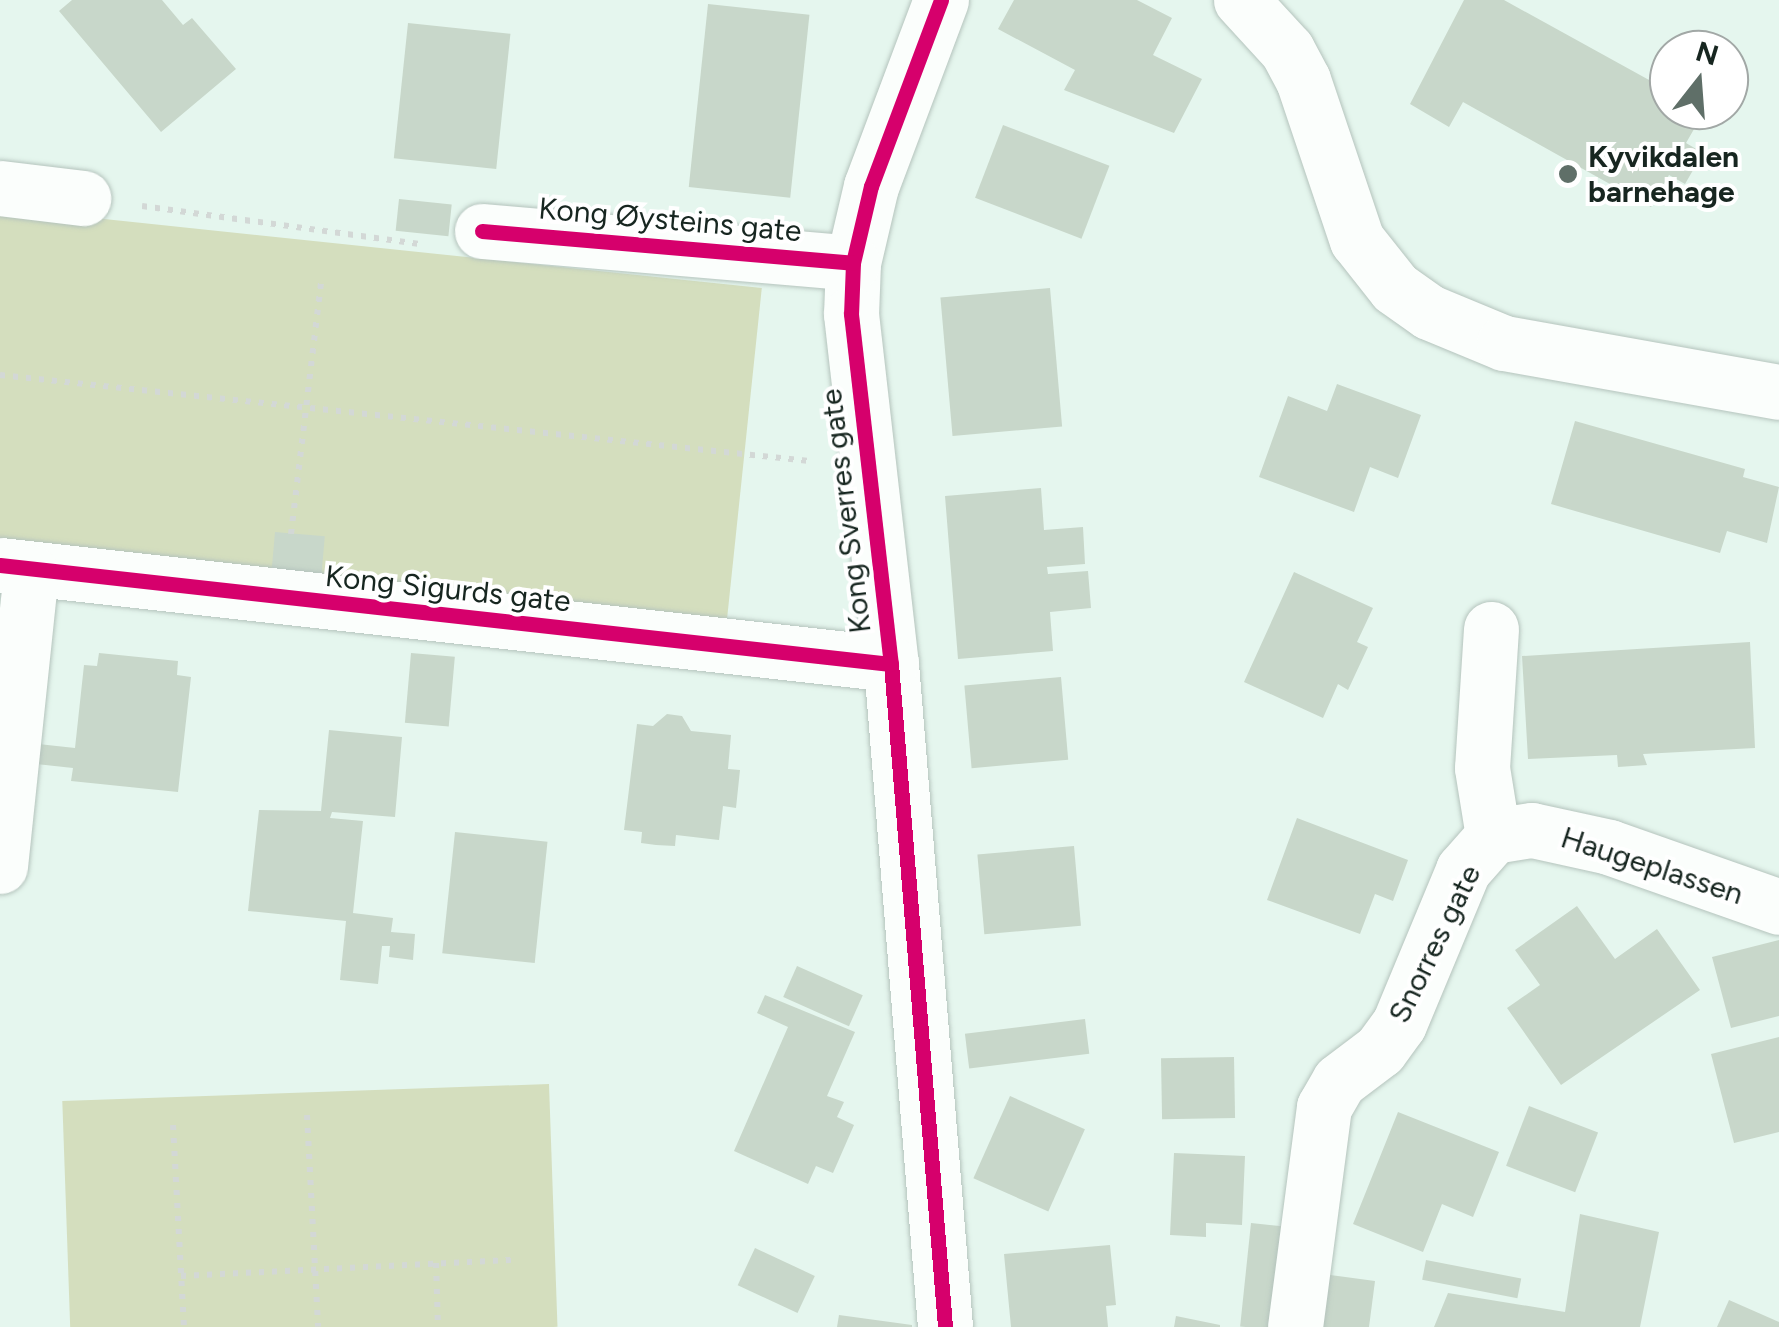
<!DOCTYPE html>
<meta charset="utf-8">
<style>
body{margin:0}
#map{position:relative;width:1779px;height:1327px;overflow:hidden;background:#e5f6ee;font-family:Figtree,sans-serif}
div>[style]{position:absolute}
.green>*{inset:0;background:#d4debe;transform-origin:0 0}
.building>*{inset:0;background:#c8d7ca;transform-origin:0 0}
.path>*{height:6px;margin-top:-3px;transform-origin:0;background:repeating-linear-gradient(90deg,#d3d8d6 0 5px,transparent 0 13px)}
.roads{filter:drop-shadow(0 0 2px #b5c4bd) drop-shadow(0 0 2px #b5c4bd)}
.minor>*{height:55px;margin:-27.5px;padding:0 27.5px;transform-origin:27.5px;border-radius:27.5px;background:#fbfefc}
.cycleway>*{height:15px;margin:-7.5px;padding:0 7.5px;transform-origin:7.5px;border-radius:7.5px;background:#d6006c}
.dots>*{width:28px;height:28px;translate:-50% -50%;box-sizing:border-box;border:5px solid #fff;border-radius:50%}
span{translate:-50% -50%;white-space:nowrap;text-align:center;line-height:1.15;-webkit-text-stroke:8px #fff;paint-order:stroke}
.poi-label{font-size:30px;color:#172620;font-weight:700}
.left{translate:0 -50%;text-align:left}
.street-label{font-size:30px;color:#172620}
.north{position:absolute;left:1649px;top:30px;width:100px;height:100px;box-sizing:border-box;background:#fff;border:2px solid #a2a8a6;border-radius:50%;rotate:17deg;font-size:28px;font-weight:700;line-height:40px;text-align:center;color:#172620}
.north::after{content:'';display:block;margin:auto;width:35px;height:45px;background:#5f6f68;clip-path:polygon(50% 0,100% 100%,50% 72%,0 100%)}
</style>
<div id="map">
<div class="green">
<div style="left:0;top:208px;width:766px;height:334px;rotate:6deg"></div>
<div style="left:549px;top:1084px;width:243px;height:487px;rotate:88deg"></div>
</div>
<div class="building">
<div style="clip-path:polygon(72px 0,162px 0,183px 25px,192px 18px,236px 69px,161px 132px,59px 11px)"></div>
<div style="clip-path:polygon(1014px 0,1137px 0,1172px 18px,1153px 55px,1202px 79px,1174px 133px,1064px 90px,1075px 70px,998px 29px)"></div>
<div style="clip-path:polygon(1464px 0,1504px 0,1669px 91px,1669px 110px,1705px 110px,1686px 143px,1703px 153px,1685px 184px,1669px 175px,1651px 207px,1463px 102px,1449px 127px,1410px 104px)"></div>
<div style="left:708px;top:4px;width:102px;height:184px;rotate:6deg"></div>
<div style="left:408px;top:23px;width:103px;height:136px;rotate:6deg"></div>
<div style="left:1003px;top:125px;width:114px;height:78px;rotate:21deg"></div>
<div style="left:399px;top:199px;width:53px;height:32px;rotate:6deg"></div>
<div style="left:1050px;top:288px;width:139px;height:110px;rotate:85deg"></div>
<div style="clip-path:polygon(1337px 384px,1421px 415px,1398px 478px,1370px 467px,1354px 512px,1259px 477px,1288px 396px,1327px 411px)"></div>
<div style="clip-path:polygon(1575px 421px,1745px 469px,1743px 477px,1779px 487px,1767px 543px,1727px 531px,1720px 553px,1551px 504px)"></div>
<div style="clip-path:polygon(1041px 488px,1044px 530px,1083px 527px,1085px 564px,1047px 567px,1048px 574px,1088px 571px,1091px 608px,1050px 612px,1053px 651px,958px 659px,945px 496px)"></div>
<div style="left:275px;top:532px;width:50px;height:39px;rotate:5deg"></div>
<div style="clip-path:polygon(1294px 572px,1373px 608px,1357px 642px,1368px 647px,1348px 690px,1338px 684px,1323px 718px,1244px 682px)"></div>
<div style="clip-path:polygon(1750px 642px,1755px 748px,1643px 754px,1647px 765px,1618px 767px,1617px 755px,1528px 759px,1522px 656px)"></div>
<div style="clip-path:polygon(99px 653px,178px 661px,177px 675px,191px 677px,178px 792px,71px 781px,73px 768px,27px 763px,29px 743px,75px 748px,84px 665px,97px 666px)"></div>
<div style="left:411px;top:653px;width:44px;height:70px;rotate:5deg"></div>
<div style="left:1061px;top:677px;width:83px;height:97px;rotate:85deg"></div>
<div style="clip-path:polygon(667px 714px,682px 716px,691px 731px,731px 735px,728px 769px,740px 770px,736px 808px,723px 806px,719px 840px,676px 835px,675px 846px,656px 845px,641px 843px,642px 832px,624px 830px,637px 724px,653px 726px)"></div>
<div style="clip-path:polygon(329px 730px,402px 737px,395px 817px,332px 812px,330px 818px,363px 821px,353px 913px,393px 918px,391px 932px,415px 934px,413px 960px,389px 957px,390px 946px,382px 946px,378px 984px,340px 980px,346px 921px,248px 911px,259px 810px,321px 811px)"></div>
<div style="clip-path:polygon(1297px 818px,1408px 860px,1393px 901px,1375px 894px,1360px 934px,1267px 900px)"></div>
<div style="left:455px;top:832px;width:93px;height:122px;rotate:6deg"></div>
<div style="left:1074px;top:846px;width:80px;height:97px;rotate:85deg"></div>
<div style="clip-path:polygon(1577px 906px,1615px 959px,1657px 929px,1700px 990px,1561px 1085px,1507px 1008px,1540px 985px,1515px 950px)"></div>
<div style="clip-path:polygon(1779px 940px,1779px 1016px,1731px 1028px,1712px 957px)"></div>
<div style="left:797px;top:966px;width:72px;height:34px;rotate:24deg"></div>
<div style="clip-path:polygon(765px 995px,855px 1032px,827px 1096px,844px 1102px,837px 1117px,854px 1125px,833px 1173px,816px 1166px,808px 1184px,734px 1151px,788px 1027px,757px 1013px)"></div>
<div style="left:1085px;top:1019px;width:35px;height:121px;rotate:83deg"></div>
<div style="clip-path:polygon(1779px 1037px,1779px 1132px,1734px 1143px,1711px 1054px)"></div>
<div style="left:1234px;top:1057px;width:61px;height:73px;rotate:89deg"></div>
<div style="left:1010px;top:1096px;width:82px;height:90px;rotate:24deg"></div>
<div style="left:1529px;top:1106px;width:74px;height:64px;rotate:21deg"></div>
<div style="clip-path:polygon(1398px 1112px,1499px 1152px,1473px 1217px,1442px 1204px,1423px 1252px,1353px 1224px)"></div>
<div style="clip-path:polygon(1174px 1153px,1245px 1156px,1242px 1225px,1206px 1223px,1206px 1237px,1170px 1235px)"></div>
<div style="clip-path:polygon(1580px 1214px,1659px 1232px,1640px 1327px,1434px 1327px,1448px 1293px,1565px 1312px)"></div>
<div style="left:1251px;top:1223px;width:38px;height:104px;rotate:6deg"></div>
<div style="clip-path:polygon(1110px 1245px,1116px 1305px,1106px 1306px,1108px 1327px,1011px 1327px,1004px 1254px)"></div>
<div style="left:755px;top:1248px;width:66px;height:41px;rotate:25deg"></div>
<div style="left:1426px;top:1260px;width:97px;height:20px;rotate:11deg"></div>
<div style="clip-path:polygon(1323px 1274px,1375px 1281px,1369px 1327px,1317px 1327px)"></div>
<div style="clip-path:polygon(1729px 1300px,1779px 1322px,1779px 1327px,1717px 1327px)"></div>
<div style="clip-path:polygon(839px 1315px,912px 1325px,912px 1327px,837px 1327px)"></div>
<div style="clip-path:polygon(1176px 1316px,1220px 1325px,1220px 1327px,1174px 1327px)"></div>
</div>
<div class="path">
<div style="left:142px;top:206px;width:282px;rotate:7.8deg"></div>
<div style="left:0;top:375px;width:814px;rotate:6.07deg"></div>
<div style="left:291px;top:534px;width:254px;rotate:-83.2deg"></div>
<div style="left:307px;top:1115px;width:212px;rotate:87deg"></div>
<div style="left:173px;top:1125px;width:202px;rotate:86.9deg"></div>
<div style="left:436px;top:1263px;width:64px;rotate:88.2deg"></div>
<div style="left:181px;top:1276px;width:332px;rotate:-2.8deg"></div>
</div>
<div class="roads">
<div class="minor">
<div style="left:941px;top:0;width:199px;rotate:110.6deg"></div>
<div style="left:871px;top:186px;width:79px;rotate:103.2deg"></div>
<div style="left:853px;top:263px;width:51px;rotate:92.2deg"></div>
<div style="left:851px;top:314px;width:352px;rotate:83.5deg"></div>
<div style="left:891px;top:664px;width:665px;rotate:85.34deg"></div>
<div style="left:1241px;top:0;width:68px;rotate:47.4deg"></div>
<div style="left:1287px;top:50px;width:34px;rotate:62deg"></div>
<div style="left:1303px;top:80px;width:169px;rotate:71.4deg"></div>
<div style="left:1357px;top:240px;width:61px;rotate:51.6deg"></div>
<div style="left:1395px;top:288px;width:42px;rotate:35.2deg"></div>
<div style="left:1429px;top:312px;width:81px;rotate:22.5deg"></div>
<div style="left:1504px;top:343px;width:279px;rotate:10.1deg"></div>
<div style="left:0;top:188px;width:84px;rotate:6.9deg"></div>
<div style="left:482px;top:231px;width:372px;rotate:4.9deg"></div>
<div style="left:0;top:565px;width:896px;rotate:6.34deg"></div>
<div style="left:1491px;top:629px;width:139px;rotate:93.7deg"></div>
<div style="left:1482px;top:768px;width:69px;rotate:80.8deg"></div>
<div style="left:1493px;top:836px;width:39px;rotate:-9deg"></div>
<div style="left:1532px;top:830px;width:79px;rotate:12.4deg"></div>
<div style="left:1609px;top:847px;width:180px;rotate:19.4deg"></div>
<div style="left:0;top:866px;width:295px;rotate:-84deg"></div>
<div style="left:1295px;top:1327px;width:222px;rotate:-82.5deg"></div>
<div style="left:1324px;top:1107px;width:30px;rotate:-60deg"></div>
<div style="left:1339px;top:1081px;width:51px;rotate:-37.1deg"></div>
<div style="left:1380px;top:1050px;width:32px;rotate:-54deg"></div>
<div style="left:1399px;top:1024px;width:167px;rotate:-67.4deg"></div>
<div style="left:1463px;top:870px;width:45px;rotate:-48.6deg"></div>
</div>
</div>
<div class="cycleway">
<div style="left:941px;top:0;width:199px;rotate:110.6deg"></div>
<div style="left:871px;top:186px;width:79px;rotate:103.2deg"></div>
<div style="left:853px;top:263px;width:51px;rotate:92.2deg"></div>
<div style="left:851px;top:314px;width:352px;rotate:83.5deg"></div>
<div style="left:891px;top:664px;width:665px;rotate:85.34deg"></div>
<div style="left:482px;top:231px;width:372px;rotate:4.9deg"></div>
<div style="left:0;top:565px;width:896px;rotate:6.34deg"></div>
</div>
<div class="dots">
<div style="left:1568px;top:174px;background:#5f6f68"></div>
</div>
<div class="poi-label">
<span class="left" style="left:1588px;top:174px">Kyvikdalen<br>barnehage</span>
</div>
<div class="street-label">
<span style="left:670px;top:220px;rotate:5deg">Kong Øysteins gate</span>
<span style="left:846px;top:511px;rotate:-97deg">Kong Sverres gate</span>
<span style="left:448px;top:589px;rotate:6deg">Kong Sigurds gate</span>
<span style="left:1652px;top:866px;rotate:18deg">Haugeplassen</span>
<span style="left:1435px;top:944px;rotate:-64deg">Snorres gate</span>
</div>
<div class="north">N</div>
</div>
